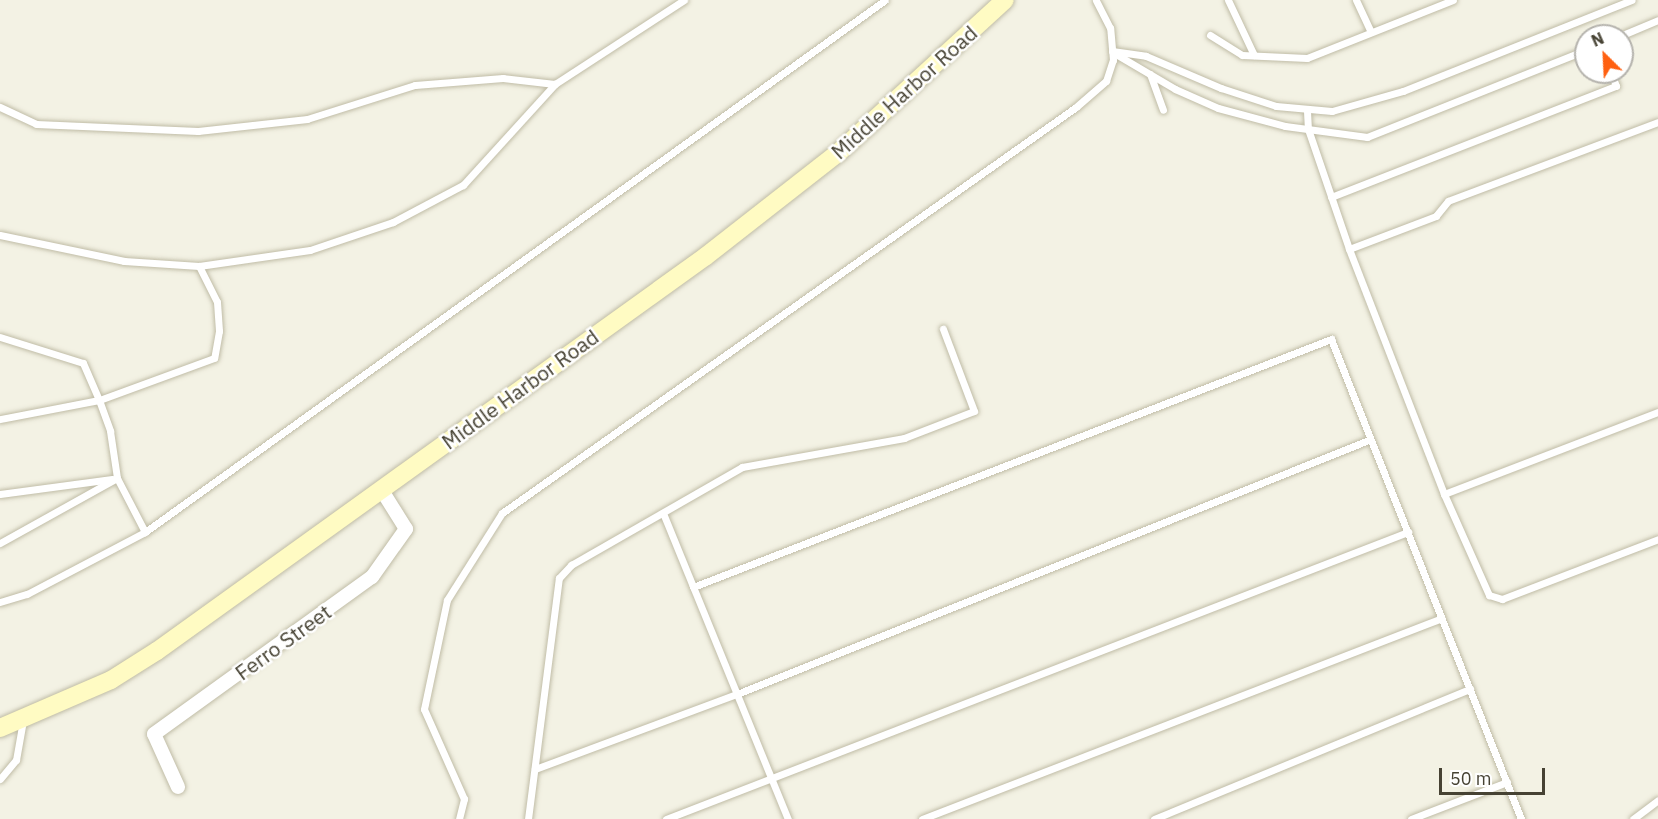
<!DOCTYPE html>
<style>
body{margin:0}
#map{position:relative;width:1658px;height:819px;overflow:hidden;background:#f3f2e4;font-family:"IBM Plex Sans",sans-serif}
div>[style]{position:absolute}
.roads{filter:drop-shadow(0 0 2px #c0bca6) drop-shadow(0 0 2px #c0bca6)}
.lane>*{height:7px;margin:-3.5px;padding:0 3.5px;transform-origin:3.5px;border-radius:3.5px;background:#fff}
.street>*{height:14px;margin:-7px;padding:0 7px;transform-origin:7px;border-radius:7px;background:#fff}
.secondary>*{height:18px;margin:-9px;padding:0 9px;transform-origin:9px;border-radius:9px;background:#fffbc3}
span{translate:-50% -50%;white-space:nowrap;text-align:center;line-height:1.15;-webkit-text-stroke:5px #fff;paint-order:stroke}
.street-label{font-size:21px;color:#464233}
.north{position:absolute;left:1574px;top:24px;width:60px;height:60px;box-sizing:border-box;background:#fff;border:2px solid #b5b3ad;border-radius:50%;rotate:336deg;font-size:16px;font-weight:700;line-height:24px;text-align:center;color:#464233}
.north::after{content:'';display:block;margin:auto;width:21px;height:27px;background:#ff6010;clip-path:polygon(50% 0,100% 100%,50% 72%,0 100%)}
.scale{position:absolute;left:1439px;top:768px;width:106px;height:27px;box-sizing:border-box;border:3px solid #464233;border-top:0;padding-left:8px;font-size:18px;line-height:21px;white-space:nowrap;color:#464233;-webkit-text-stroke:4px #fff;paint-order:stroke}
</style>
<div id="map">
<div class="roads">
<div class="lane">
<div style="left:1228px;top:0;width:61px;rotate:64.7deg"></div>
<div style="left:1356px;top:0;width:35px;rotate:65deg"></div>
<div style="left:1210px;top:35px;width:38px;rotate:32deg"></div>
<div style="left:1242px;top:55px;width:65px;rotate:2.6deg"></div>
<div style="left:1307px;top:58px;width:157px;rotate:-21.7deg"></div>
<div style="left:1620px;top:36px;width:41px;rotate:-22.8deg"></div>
<div style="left:1112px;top:51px;width:34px;rotate:8deg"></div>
<div style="left:1146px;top:56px;width:82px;rotate:23.1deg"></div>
<div style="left:1221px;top:88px;width:58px;rotate:18.1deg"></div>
<div style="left:1276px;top:106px;width:56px;rotate:5.1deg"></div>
<div style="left:1332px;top:111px;width:74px;rotate:-15.7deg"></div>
<div style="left:1403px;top:91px;width:246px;rotate:-21.7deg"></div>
<div style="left:1114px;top:53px;width:71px;rotate:30.5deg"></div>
<div style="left:1175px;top:89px;width:47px;rotate:23.8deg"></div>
<div style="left:1218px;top:108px;width:69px;rotate:15deg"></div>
<div style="left:1285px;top:126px;width:83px;rotate:7.6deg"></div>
<div style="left:1367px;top:137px;width:236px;rotate:-21.7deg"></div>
<div style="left:1150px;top:74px;width:38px;rotate:70deg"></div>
<div style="left:0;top:107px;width:40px;rotate:25deg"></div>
<div style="left:36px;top:124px;width:162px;rotate:2.5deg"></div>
<div style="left:198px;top:131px;width:110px;rotate:-6.3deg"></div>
<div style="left:307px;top:119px;width:113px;rotate:-17.5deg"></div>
<div style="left:415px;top:85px;width:88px;rotate:-4.5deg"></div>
<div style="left:503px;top:78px;width:52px;rotate:6.6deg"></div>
<div style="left:1307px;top:111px;width:18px;rotate:87deg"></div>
<div style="left:1308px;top:129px;width:127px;rotate:71.1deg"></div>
<div style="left:1658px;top:122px;width:224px;rotate:159.4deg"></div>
<div style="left:1448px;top:201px;width:19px;rotate:129deg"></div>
<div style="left:1436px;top:216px;width:93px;rotate:159.2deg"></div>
<div style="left:1349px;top:249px;width:263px;rotate:68.8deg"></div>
<div style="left:1444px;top:494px;width:229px;rotate:-21deg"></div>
<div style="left:1331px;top:197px;width:306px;rotate:-21.3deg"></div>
<div style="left:1616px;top:86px;width:15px;rotate:-110deg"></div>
<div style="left:0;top:235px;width:127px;rotate:11.8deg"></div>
<div style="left:124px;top:261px;width:75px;rotate:3.8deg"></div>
<div style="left:199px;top:266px;width:40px;rotate:63.4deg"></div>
<div style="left:217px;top:302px;width:29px;rotate:86deg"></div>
<div style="left:219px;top:331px;width:27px;rotate:100deg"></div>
<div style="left:214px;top:358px;width:122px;rotate:159.9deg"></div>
<div style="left:99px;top:400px;width:33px;rotate:70deg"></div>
<div style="left:110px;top:431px;width:48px;rotate:81.5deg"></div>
<div style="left:117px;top:478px;width:61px;rotate:62.6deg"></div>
<div style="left:199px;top:266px;width:112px;rotate:-8.2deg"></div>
<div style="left:310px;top:250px;width:88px;rotate:-18.6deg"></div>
<div style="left:393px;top:222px;width:79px;rotate:-27.9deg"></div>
<div style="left:463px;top:185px;width:137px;rotate:-47.7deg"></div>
<div style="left:555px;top:84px;width:154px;rotate:-33.1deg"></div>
<div style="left:0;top:337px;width:87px;rotate:17.4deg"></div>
<div style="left:83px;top:363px;width:40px;rotate:66.6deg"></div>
<div style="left:99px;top:400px;width:101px;rotate:169.1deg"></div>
<div style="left:0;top:494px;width:113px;rotate:-7.6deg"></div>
<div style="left:1444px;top:494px;width:111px;rotate:66deg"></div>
<div style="left:1489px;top:595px;width:14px;rotate:17deg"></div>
<div style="left:1502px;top:599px;width:167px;rotate:-21deg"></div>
<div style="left:663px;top:513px;width:331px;rotate:67.8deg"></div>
<div style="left:0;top:543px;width:134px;rotate:-29.1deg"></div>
<div style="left:693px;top:587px;width:685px;rotate:-21.24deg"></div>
<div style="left:1331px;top:339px;width:516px;rotate:68.4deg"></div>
<div style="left:0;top:602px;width:28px;rotate:-17deg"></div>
<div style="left:27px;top:594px;width:133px;rotate:-27.7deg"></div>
<div style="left:145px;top:532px;width:911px;rotate:-35.71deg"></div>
<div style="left:535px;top:769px;width:215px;rotate:-20.4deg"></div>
<div style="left:737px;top:694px;width:683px;rotate:-21.91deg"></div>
<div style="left:0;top:779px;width:25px;rotate:-50deg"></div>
<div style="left:16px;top:760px;width:39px;rotate:-80deg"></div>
<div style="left:459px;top:819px;width:21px;rotate:-76deg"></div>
<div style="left:464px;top:799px;width:98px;rotate:-114deg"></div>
<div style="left:424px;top:709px;width:111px;rotate:-78.1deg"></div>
<div style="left:447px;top:600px;width:103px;rotate:-57.7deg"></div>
<div style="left:502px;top:513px;width:703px;rotate:-35.27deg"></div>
<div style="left:1076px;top:107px;width:40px;rotate:-41deg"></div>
<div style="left:1106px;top:81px;width:22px;rotate:-72deg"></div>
<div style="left:1113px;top:60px;width:32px;rotate:-95deg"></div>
<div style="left:1110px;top:28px;width:31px;rotate:-117deg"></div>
<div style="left:528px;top:819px;width:243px;rotate:-82.7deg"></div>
<div style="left:559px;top:578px;width:18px;rotate:-47deg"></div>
<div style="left:571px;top:565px;width:197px;rotate:-29.8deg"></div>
<div style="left:742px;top:467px;width:165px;rotate:-10.1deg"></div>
<div style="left:904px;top:438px;width:75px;rotate:-21.1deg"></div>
<div style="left:974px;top:411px;width:88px;rotate:-110.7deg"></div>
<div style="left:666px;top:819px;width:796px;rotate:-21.15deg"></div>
<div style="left:922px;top:819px;width:557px;rotate:-21.13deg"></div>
<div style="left:1154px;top:819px;width:342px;rotate:-22.4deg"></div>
<div style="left:1411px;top:819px;width:103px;rotate:-21.1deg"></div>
<div style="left:1633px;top:819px;width:31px;rotate:-37deg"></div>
</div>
<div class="street">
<div style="left:178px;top:787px;width:58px;rotate:-114.4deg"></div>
<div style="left:154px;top:734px;width:269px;rotate:-35.8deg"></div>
<div style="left:372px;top:577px;width:59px;rotate:-54.7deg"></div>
<div style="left:406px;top:529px;width:47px;rotate:-122deg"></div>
</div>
<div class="secondary">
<div style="left:0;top:728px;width:121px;rotate:-23.4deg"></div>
<div style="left:111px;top:680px;width:54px;rotate:-32.2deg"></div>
<div style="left:157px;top:651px;width:676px;rotate:-35.73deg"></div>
<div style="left:706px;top:256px;width:167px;rotate:-38deg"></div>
<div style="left:838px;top:153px;width:226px;rotate:-42.5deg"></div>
</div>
</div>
<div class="street-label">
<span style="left:904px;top:92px;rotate:-42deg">Middle Harbor Road</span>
<span style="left:520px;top:389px;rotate:-36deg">Middle Harbor Road</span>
<span style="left:283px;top:642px;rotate:-36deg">Ferro Street</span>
</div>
<div class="north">N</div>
<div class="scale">50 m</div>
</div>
